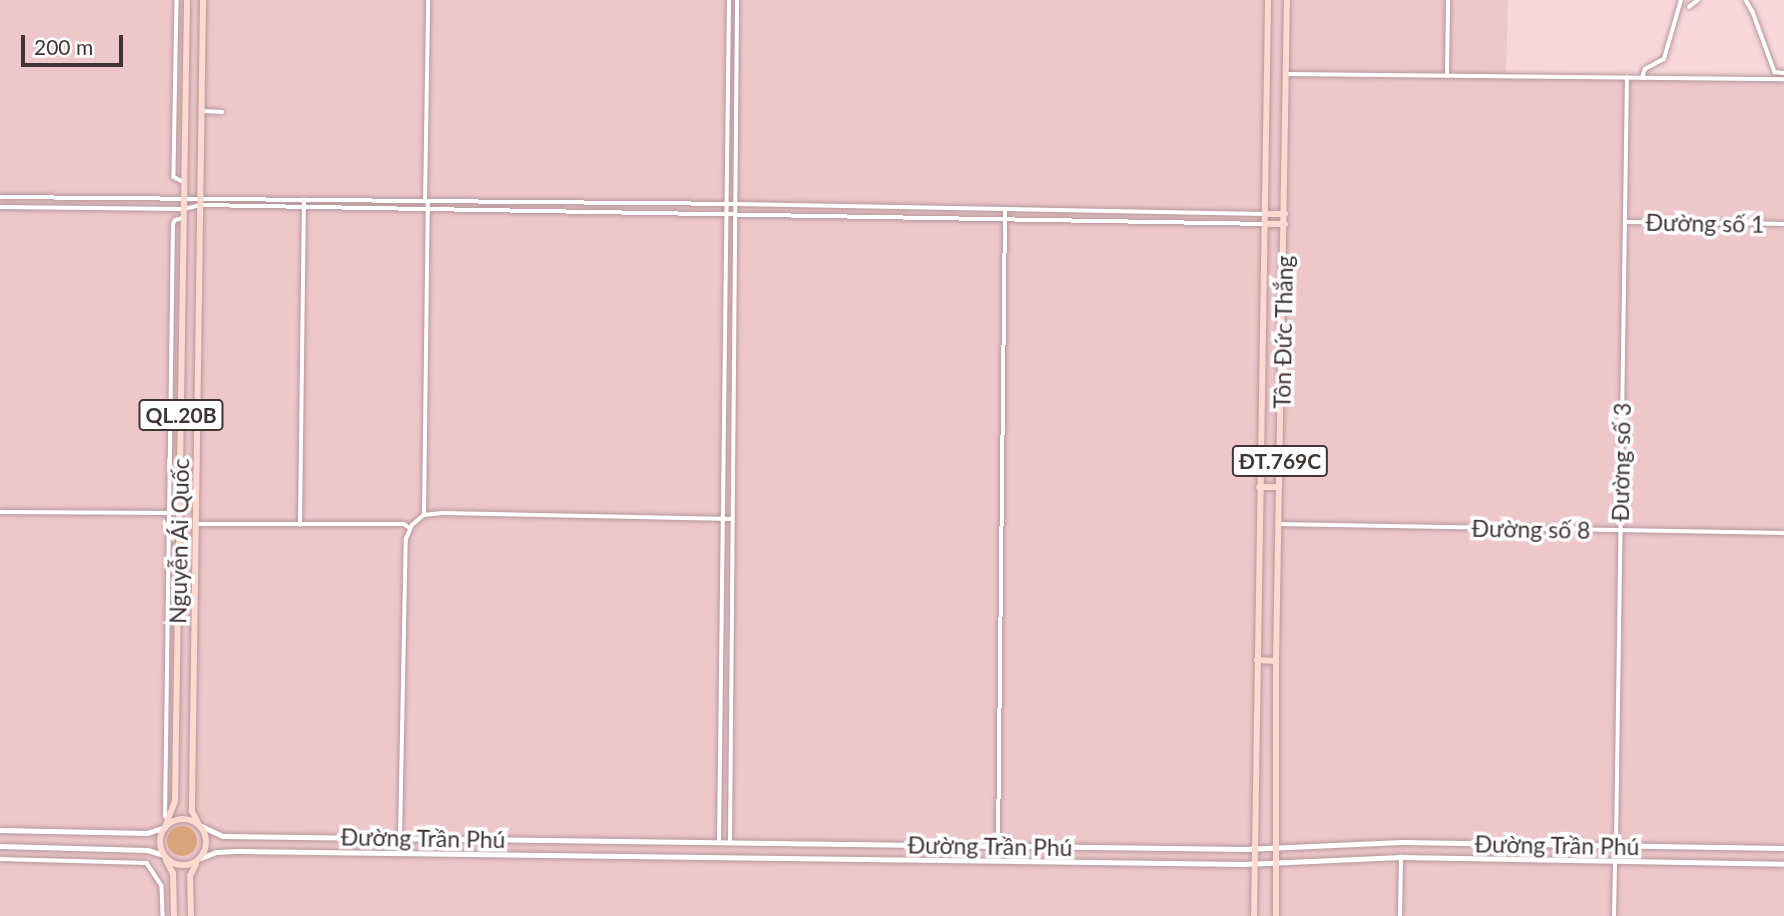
<!DOCTYPE html>
<meta charset="utf-8">
<style>
body{margin:0}
#map{position:relative;width:1784px;height:916px;overflow:hidden;background:#f7d7db;font-family:Lato,sans-serif}
div>[style]{position:absolute}
.built>*{inset:0;background:#eec7cb}
.green>*{inset:0;background:#daa47b}
.round{border-radius:50%}
.roads{filter:drop-shadow(0 0 2px #b5979b) drop-shadow(0 0 2px #b5979b)}
.street>*{height:3.5px;margin:-1.75px;padding:0 1.75px;transform-origin:1.75px;border-radius:1.75px;background:#fff}
.secondary>*{height:5px;margin:-2.5px;padding:0 2.5px;transform-origin:2.5px;border-radius:2.5px;background:#fff}
.primary>*{height:6px;margin:-3px;padding:0 3px;transform-origin:3px;border-radius:3px;background:#fdd9d0}
.primary>.ring{margin:-3px;padding:0;box-sizing:content-box;background:none;border:6px solid #fdd9d0;border-radius:50%}
span{translate:-50% -50%;white-space:nowrap;text-align:center;line-height:1.15;-webkit-text-stroke:7px #fff;paint-order:stroke}
.shield-label span{padding:2px 5px;background:#fff;border:2px solid;border-radius:5px;-webkit-text-stroke-width:0}
.shield-label{font-size:21px;color:#403435;font-weight:700}
.street-label{font-size:23px;color:#403435}
.scale{position:absolute;left:21px;top:35px;width:102px;height:32px;box-sizing:border-box;border:4px solid #403435;border-top:0;padding-left:9px;font-size:21px;line-height:24px;white-space:nowrap;color:#403435;-webkit-text-stroke:5px #fff;paint-order:stroke}
</style>
<div id="map">
<div class="built">
<div style="clip-path:polygon(0 0,1508px 0,1506px 73px,1784px 79px,1784px 916px,0 916px)"></div>
</div>
<div class="green">
<div class="round" style="left:167px;top:826px;width:30px;height:30px"></div>
</div>
<div class="roads">
<div class="street">
<div style="left:177px;top:0;width:177px;rotate:91deg"></div>
<div style="left:174px;top:177px;width:11px;rotate:27deg"></div>
<div style="left:1746px;top:0;width:14px;rotate:60deg"></div>
<div style="left:1753px;top:12px;width:64px;rotate:69.9deg"></div>
<div style="left:1775px;top:72px;width:9px;rotate:6deg"></div>
<div style="left:1689px;top:7px;width:11px;rotate:-38deg"></div>
<div style="left:1287px;top:74px;width:497px;rotate:0.6deg"></div>
<div style="left:1447px;top:76px;width:76px;rotate:-89.2deg"></div>
<div style="left:1642px;top:78px;width:9px;rotate:-72deg"></div>
<div style="left:1645px;top:69px;width:21px;rotate:-28deg"></div>
<div style="left:1664px;top:59px;width:61px;rotate:-73.9deg"></div>
<div style="left:203px;top:111px;width:19px;rotate:3deg"></div>
<div style="left:0;top:197px;width:737px;rotate:0.54deg"></div>
<div style="left:737px;top:204px;width:527px;rotate:1.09deg"></div>
<div style="left:425px;top:202px;width:202px;rotate:-89.1deg"></div>
<div style="left:0;top:207px;width:184px;rotate:0.6deg"></div>
<div style="left:184px;top:209px;width:17px;rotate:-13deg"></div>
<div style="left:201px;top:205px;width:1062px;rotate:1.02deg"></div>
<div style="left:1625px;top:222px;width:159px;rotate:0.7deg"></div>
<div style="left:0;top:512px;width:179px;rotate:0.3deg"></div>
<div style="left:424px;top:515px;width:313px;rotate:-89.3deg"></div>
<div style="left:196px;top:524px;width:208px"></div>
<div style="left:404px;top:524px;width:7px;rotate:34deg"></div>
<div style="left:1279px;top:524px;width:505px;rotate:1.02deg"></div>
<div style="left:300px;top:525px;width:325px;rotate:-89.3deg"></div>
<div style="left:165px;top:817px;width:593px;rotate:-89.23deg"></div>
<div style="left:173px;top:224px;width:4px;rotate:-63deg"></div>
<div style="left:175px;top:220px;width:8px;rotate:-14deg"></div>
<div style="left:400px;top:838px;width:299px;rotate:-88.9deg"></div>
<div style="left:406px;top:539px;width:15px;rotate:-67deg"></div>
<div style="left:412px;top:525px;width:16px;rotate:-40deg"></div>
<div style="left:424px;top:515px;width:20px;rotate:-6deg"></div>
<div style="left:444px;top:513px;width:288px;rotate:1.2deg"></div>
<div style="left:719px;top:841px;width:841px;rotate:-89.32deg"></div>
<div style="left:730px;top:842px;width:842px;rotate:-89.52deg"></div>
<div style="left:1616px;top:844px;width:766px;rotate:-89.18deg"></div>
<div style="left:998px;top:846px;width:637px;rotate:-89.37deg"></div>
<div style="left:0;top:859px;width:147px;rotate:1.6deg"></div>
<div style="left:147px;top:863px;width:27px;rotate:57deg"></div>
<div style="left:162px;top:886px;width:30px;rotate:88deg"></div>
<div style="left:1400px;top:916px;width:59px;rotate:-89deg"></div>
<div style="left:1614px;top:916px;width:54px;rotate:-88.9deg"></div>
</div>
<div class="secondary">
<div style="left:199px;top:825px;width:26px;rotate:25deg"></div>
<div style="left:223px;top:836px;width:1022px;rotate:0.73deg"></div>
<div style="left:1245px;top:849px;width:156px;rotate:-2.6deg"></div>
<div style="left:1401px;top:842px;width:383px;rotate:0.9deg"></div>
<div style="left:0;top:830px;width:147px;rotate:1.2deg"></div>
<div style="left:147px;top:833px;width:19px;rotate:-18deg"></div>
<div style="left:0;top:846px;width:147px;rotate:1.6deg"></div>
<div style="left:147px;top:850px;width:17px;rotate:17deg"></div>
<div style="left:201px;top:858px;width:16px;rotate:-22deg"></div>
<div style="left:216px;top:852px;width:21px;rotate:-3deg"></div>
<div style="left:237px;top:851px;width:1007px;rotate:0.74deg"></div>
<div style="left:1244px;top:864px;width:157px;rotate:-2.6deg"></div>
<div style="left:1401px;top:857px;width:383px;rotate:1deg"></div>
</div>
<div class="primary">
<div style="left:1266px;top:214px;width:19px"></div>
<div style="left:1266px;top:224px;width:19px"></div>
<div style="left:1259px;top:487px;width:20px"></div>
<div style="left:1257px;top:660px;width:19px;rotate:3deg"></div>
<div class="ring" style="left:160px;top:819px;width:40px;height:40px"></div>
<div style="left:199px;top:825px;width:16px;rotate:-117deg"></div>
<div style="left:192px;top:811px;width:10px;rotate:-90deg"></div>
<div style="left:192px;top:801px;width:801px;rotate:-89.21deg"></div>
<div style="left:165px;top:827px;width:28px;rotate:-69deg"></div>
<div style="left:175px;top:801px;width:801px;rotate:-89.14deg"></div>
<div style="left:166px;top:860px;width:15px;rotate:62deg"></div>
<div style="left:173px;top:873px;width:43px;rotate:88.7deg"></div>
<div style="left:191px;top:916px;width:40px;rotate:-91.4deg"></div>
<div style="left:190px;top:876px;width:13px;rotate:-63deg"></div>
<div style="left:1254px;top:916px;width:916px;rotate:-89.12deg"></div>
<div style="left:1276px;top:916px;width:255px;rotate:-90deg"></div>
<div style="left:1276px;top:661px;width:661px;rotate:-89.05deg"></div>
</div>
</div>
<div class="shield-label">
<span style="left:181px;top:415px">QL.20B</span>
<span style="left:1280px;top:461px">ĐT.769C</span>
</div>
<div class="street-label">
<span style="left:1705px;top:223px;rotate:1deg">Đường số 1</span>
<span style="left:1283px;top:332px;rotate:-89deg">Tôn Đức Thắng</span>
<span style="left:1621px;top:462px;rotate:-89deg">Đường số 3</span>
<span style="left:1531px;top:529px;rotate:1deg">Đường số 8</span>
<span style="left:179px;top:541px;rotate:-89deg">Nguyễn Ái Quốc</span>
<span style="left:423px;top:838px;rotate:1deg">Đường Trần Phú</span>
<span style="left:1557px;top:845px;rotate:1deg">Đường Trần Phú</span>
<span style="left:990px;top:846px;rotate:1deg">Đường Trần Phú</span>
</div>
<div class="scale">200 m</div>
</div>
